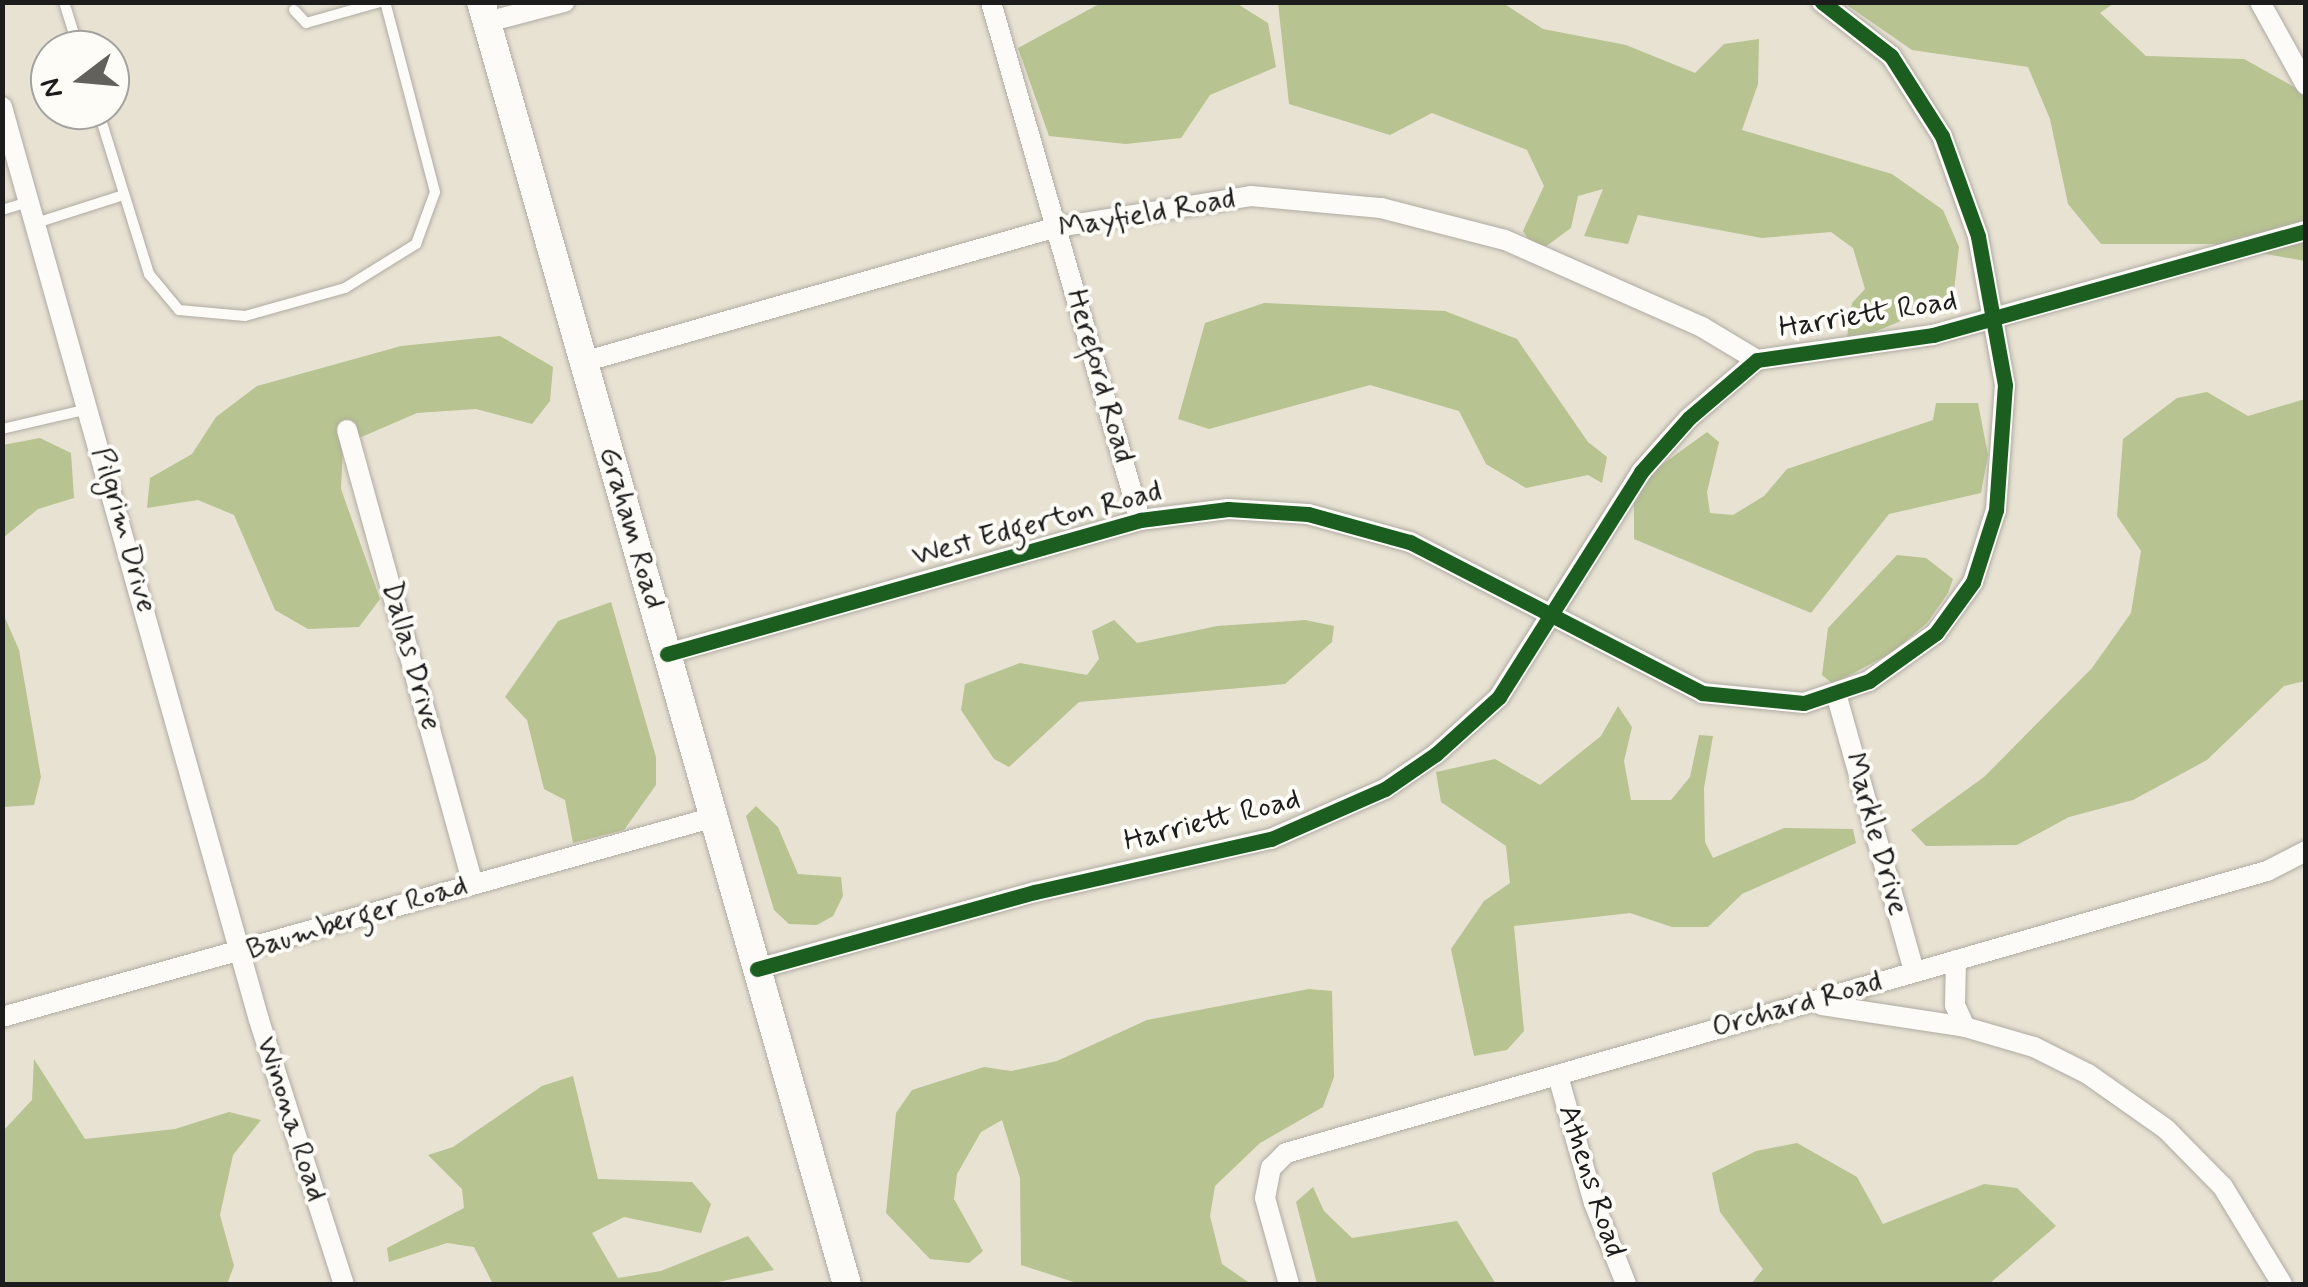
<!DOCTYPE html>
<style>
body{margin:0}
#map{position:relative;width:2308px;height:1287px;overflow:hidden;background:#e8e2d3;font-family:Mynerve,sans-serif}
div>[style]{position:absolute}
.forest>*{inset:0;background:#b7c390}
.roads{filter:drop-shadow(0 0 2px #afaba2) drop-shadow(0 0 2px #afaba2)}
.service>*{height:10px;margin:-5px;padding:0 5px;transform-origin:5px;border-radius:5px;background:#fcfbf8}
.minor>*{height:20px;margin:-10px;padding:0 10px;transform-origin:10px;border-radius:10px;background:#fcfbf8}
.secondary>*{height:28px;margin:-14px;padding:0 14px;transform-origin:14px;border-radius:14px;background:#fcfbf8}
.cycleway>*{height:15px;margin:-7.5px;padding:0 7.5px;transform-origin:7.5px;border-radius:7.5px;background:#1b5e20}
span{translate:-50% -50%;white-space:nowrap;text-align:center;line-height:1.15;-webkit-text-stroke:8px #fdfcf7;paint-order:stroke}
.street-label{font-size:30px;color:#1c1c1c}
.frame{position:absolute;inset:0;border:5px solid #1c1c1c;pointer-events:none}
.north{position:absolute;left:30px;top:30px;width:100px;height:100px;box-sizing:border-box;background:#fdfcf7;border:2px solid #a3a29f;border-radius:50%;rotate:254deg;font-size:28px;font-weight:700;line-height:40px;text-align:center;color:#1c1c1c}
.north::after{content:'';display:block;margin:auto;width:35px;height:45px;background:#63615c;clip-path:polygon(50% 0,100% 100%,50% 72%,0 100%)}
</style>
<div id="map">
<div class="forest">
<div style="clip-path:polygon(1101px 3px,1236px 3px,1268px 23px,1276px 67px,1210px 95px,1181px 138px,1126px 144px,1049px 136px,1018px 48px)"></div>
<div style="clip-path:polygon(1278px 3px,1503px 3px,1543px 29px,1626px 45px,1695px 73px,1724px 44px,1759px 39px,1758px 84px,1742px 130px,1892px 174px,1943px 210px,1959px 247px,1953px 299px,1846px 344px,1852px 303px,1865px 289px,1853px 248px,1831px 232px,1762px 238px,1638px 215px,1628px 244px,1584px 236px,1603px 189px,1578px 196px,1571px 228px,1537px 253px,1523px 231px,1544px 186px,1527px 150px,1432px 113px,1390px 135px,1289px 104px)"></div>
<div style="clip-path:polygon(1844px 3px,2114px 3px,2100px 13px,2146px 56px,2244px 59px,2305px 93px,2305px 261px,2211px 244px,2101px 244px,2068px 204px,2050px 119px,2028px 67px,1912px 50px)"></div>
<div style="clip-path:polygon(1264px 303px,1445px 311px,1517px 339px,1588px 442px,1607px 457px,1602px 483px,1588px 475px,1526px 488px,1486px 464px,1459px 411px,1370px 385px,1209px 429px,1178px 419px,1205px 323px)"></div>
<div style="clip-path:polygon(500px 336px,553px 367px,550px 401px,532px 424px,476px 409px,417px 413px,343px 445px,341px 489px,380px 599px,359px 627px,308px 629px,275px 610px,234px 515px,198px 500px,147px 508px,150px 478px,192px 454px,216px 417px,257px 386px,401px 346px)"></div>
<div style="clip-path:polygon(2207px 392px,2248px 416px,2305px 399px,2305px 681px,2284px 686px,2207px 760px,2133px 800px,2069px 817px,2017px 845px,1926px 846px,1911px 830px,1984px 777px,2092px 668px,2131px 613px,2141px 551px,2117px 516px,2123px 439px,2177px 398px)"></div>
<div style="clip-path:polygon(1936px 403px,1978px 403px,1988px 455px,1981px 493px,1889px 514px,1811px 613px,1634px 539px,1634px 500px,1656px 469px,1707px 432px,1719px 442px,1707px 492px,1710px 513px,1733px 515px,1764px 496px,1787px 469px,1933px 420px)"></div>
<div style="clip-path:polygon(40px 438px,71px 453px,74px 498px,38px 509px,3px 538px,3px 445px)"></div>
<div style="clip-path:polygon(1897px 555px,1926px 558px,1953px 579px,1948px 593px,1927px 623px,1891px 653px,1833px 684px,1822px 675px,1828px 628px)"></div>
<div style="clip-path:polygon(611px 602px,656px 757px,656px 785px,624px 830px,573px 843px,565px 800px,544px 789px,527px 720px,505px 697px,558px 621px)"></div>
<div style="clip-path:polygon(2px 611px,19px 650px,41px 777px,34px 805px,3px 807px)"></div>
<div style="clip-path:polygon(1114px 620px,1137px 643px,1217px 626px,1305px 620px,1334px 626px,1332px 642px,1285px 684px,1079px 702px,1009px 767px,994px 759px,961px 710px,965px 684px,1020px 663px,1087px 675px,1099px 659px,1092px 631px)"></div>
<div style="clip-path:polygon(1618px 706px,1632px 727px,1624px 761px,1631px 800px,1671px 800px,1690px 777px,1699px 735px,1713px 736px,1704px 788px,1705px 842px,1713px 858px,1784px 828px,1853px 829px,1856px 843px,1742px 894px,1708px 927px,1672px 927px,1630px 913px,1514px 926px,1524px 1031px,1507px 1050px,1474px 1056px,1451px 949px,1484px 901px,1510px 883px,1506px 846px,1441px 802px,1436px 772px,1495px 759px,1540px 785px,1601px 736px)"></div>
<div style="clip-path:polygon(756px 806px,778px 827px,798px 874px,841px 877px,843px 896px,833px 916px,817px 925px,789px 924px,774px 910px,746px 816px)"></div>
<div style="clip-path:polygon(1309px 989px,1332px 991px,1334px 1077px,1323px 1107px,1260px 1143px,1215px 1186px,1210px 1216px,1222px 1264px,1251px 1284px,1080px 1284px,1021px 1265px,1020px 1178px,1002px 1120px,981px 1132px,957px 1174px,954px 1199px,983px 1251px,969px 1263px,930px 1259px,886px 1213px,896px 1113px,912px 1090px,984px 1067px,1011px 1071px,1057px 1061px,1147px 1020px)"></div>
<div style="clip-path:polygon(34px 1059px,85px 1139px,175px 1129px,229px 1112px,261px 1120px,233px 1155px,220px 1215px,234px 1266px,227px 1284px,3px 1284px,3px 1131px,32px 1100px)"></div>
<div style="clip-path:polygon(573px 1076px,598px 1179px,692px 1182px,711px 1204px,701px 1233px,624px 1217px,592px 1233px,618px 1278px,661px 1271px,748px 1236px,774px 1270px,709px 1284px,493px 1284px,474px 1247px,447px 1243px,389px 1262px,387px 1248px,464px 1208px,462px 1189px,428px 1155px,453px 1147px,542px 1086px)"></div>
<div style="clip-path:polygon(1797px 1143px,1857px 1177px,1883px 1224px,1984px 1184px,2017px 1188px,2056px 1226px,1989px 1284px,1751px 1284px,1763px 1269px,1720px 1212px,1712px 1173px,1756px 1151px)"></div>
<div style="clip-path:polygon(1313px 1187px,1324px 1211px,1352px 1238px,1457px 1221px,1496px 1284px,1317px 1284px,1296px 1202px)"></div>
</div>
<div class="roads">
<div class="service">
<div style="left:64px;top:2px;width:50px;rotate:72.6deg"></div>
<div style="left:294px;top:10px;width:18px;rotate:47deg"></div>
<div style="left:306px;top:23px;width:77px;rotate:-15.8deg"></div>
<div style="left:98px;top:110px;width:172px;rotate:72.7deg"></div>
<div style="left:149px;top:274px;width:47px;rotate:50.2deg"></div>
<div style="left:179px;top:310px;width:66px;rotate:5.2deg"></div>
<div style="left:245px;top:316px;width:104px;rotate:-15.6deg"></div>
<div style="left:345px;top:288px;width:84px;rotate:-31.8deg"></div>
<div style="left:416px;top:244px;width:55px;rotate:-69.9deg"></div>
<div style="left:435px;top:192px;width:196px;rotate:-104.7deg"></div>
<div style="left:2px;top:210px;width:28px;rotate:-17deg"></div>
<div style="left:36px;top:223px;width:92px;rotate:-17.7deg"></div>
<div style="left:2px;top:429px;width:88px;rotate:-13.1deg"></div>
</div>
<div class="minor">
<div style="left:991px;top:2px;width:539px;rotate:73.95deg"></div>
<div style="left:2260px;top:2px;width:95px;rotate:61deg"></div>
<div style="left:487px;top:22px;width:80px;rotate:-14.6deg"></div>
<div style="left:2px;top:107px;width:948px;rotate:74.28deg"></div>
<div style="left:259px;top:1020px;width:277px;rotate:72.2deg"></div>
<div style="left:583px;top:362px;width:494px;rotate:-15.9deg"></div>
<div style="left:1058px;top:227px;width:195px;rotate:-9.1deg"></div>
<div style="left:1251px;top:196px;width:131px;rotate:5.3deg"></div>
<div style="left:1381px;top:208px;width:128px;rotate:14.5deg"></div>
<div style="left:1505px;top:240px;width:215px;rotate:23.8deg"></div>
<div style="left:1702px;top:327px;width:64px;rotate:31deg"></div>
<div style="left:347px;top:430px;width:470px;rotate:74.5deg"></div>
<div style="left:667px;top:654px;width:492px;rotate:-15.8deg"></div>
<div style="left:1140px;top:520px;width:89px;rotate:-7.1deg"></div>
<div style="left:1228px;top:509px;width:80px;rotate:3.6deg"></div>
<div style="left:1308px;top:514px;width:106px;rotate:15.4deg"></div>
<div style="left:1410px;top:542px;width:329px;rotate:27.3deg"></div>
<div style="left:1702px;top:693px;width:102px;rotate:5.6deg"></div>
<div style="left:1804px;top:703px;width:69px;rotate:-18.7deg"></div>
<div style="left:1869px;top:681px;width:82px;rotate:-35.6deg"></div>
<div style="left:1936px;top:633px;width:63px;rotate:-54deg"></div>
<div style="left:1973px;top:582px;width:76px;rotate:-72.3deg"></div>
<div style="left:1996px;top:510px;width:125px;rotate:-85.9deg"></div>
<div style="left:2005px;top:385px;width:151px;rotate:-100.3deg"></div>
<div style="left:1978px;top:236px;width:106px;rotate:-109.8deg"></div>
<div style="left:1942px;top:136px;width:95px;rotate:-122.5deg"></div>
<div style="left:1891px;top:56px;width:88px;rotate:-142deg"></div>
<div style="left:1837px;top:697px;width:285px;rotate:74.3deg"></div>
<div style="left:1956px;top:960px;width:45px;rotate:91.3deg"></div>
<div style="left:1955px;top:1005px;width:24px;rotate:66deg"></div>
<div style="left:757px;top:969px;width:288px;rotate:-15.5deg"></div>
<div style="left:1035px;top:892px;width:242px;rotate:-12.7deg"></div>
<div style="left:1271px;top:839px;width:124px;rotate:-23.7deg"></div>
<div style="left:1385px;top:789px;width:62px;rotate:-34.5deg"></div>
<div style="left:1436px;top:754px;width:85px;rotate:-42.1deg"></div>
<div style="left:1499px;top:697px;width:266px;rotate:-57.7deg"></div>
<div style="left:1641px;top:472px;width:72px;rotate:-48.4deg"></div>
<div style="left:1689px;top:418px;width:89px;rotate:-40.5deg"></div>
<div style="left:1757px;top:360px;width:178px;rotate:-8.1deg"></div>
<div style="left:1933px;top:335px;width:387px;rotate:-15.6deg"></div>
<div style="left:1822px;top:1005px;width:145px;rotate:8.7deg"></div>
<div style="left:1965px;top:1027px;width:72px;rotate:16.2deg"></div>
<div style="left:2034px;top:1047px;width:60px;rotate:26.6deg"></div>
<div style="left:2088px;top:1074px;width:95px;rotate:35.2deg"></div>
<div style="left:2166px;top:1129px;width:81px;rotate:45.5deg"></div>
<div style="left:2223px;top:1187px;width:114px;rotate:58.7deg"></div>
<div style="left:2px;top:1017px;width:736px;rotate:-15.68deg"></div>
<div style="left:1558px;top:1076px;width:132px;rotate:74.2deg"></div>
<div style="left:1594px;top:1203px;width:87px;rotate:68.4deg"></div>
<div style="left:1289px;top:1284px;width:89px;rotate:-105.6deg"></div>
<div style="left:1265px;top:1198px;width:31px;rotate:-79deg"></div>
<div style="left:1271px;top:1168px;width:21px;rotate:-45deg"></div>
<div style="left:1286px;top:1153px;width:1021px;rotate:-16.04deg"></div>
<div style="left:2267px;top:871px;width:44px;rotate:-27.1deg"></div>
</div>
<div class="secondary">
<div style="left:481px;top:2px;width:1333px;rotate:74.07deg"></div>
</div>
</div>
<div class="cycleway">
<div style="left:667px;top:654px;width:492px;rotate:-15.8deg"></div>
<div style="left:1140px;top:520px;width:89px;rotate:-7.1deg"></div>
<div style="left:1228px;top:509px;width:80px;rotate:3.6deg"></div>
<div style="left:1308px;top:514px;width:106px;rotate:15.4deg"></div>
<div style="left:1410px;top:542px;width:329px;rotate:27.3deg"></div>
<div style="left:1702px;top:693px;width:102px;rotate:5.6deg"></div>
<div style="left:1804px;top:703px;width:69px;rotate:-18.7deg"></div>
<div style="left:1869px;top:681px;width:82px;rotate:-35.6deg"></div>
<div style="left:1936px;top:633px;width:63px;rotate:-54deg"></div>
<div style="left:1973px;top:582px;width:76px;rotate:-72.3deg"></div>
<div style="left:1996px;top:510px;width:125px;rotate:-85.9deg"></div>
<div style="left:2005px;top:385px;width:151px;rotate:-100.3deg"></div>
<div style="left:1978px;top:236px;width:106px;rotate:-109.8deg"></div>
<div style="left:1942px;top:136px;width:95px;rotate:-122.5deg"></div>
<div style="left:1891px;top:56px;width:88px;rotate:-142deg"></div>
<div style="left:757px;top:969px;width:288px;rotate:-15.5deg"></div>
<div style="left:1035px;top:892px;width:242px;rotate:-12.7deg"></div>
<div style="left:1271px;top:839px;width:124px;rotate:-23.7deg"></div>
<div style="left:1385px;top:789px;width:62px;rotate:-34.5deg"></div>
<div style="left:1436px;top:754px;width:85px;rotate:-42.1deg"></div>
<div style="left:1499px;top:697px;width:266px;rotate:-57.7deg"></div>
<div style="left:1641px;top:472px;width:72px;rotate:-48.4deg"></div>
<div style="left:1689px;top:418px;width:89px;rotate:-40.5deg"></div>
<div style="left:1757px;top:360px;width:178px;rotate:-8.1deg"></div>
<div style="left:1933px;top:335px;width:387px;rotate:-15.6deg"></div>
</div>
<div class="street-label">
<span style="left:1147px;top:214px;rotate:-10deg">Mayfield Road</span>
<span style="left:1868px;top:315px;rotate:-9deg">Harriett Road</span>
<span style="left:1100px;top:376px;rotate:74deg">Hereford Road</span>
<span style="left:1037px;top:524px;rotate:-15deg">West Edgerton Road</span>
<span style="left:631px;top:528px;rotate:74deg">Graham Road</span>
<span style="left:124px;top:530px;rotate:74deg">Pilgrim Drive</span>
<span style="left:411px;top:656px;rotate:74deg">Dallas Drive</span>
<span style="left:1212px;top:821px;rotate:-14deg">Harriett Road</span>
<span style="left:1876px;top:834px;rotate:74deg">Markle Drive</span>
<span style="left:357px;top:918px;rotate:-17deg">Baumberger Road</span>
<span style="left:1797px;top:1005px;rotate:-16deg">Orchard Road</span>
<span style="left:291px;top:1119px;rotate:72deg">Winona Road</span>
<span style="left:1591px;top:1181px;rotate:72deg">Athens Road</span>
</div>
<div class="frame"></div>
<div class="north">N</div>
</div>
